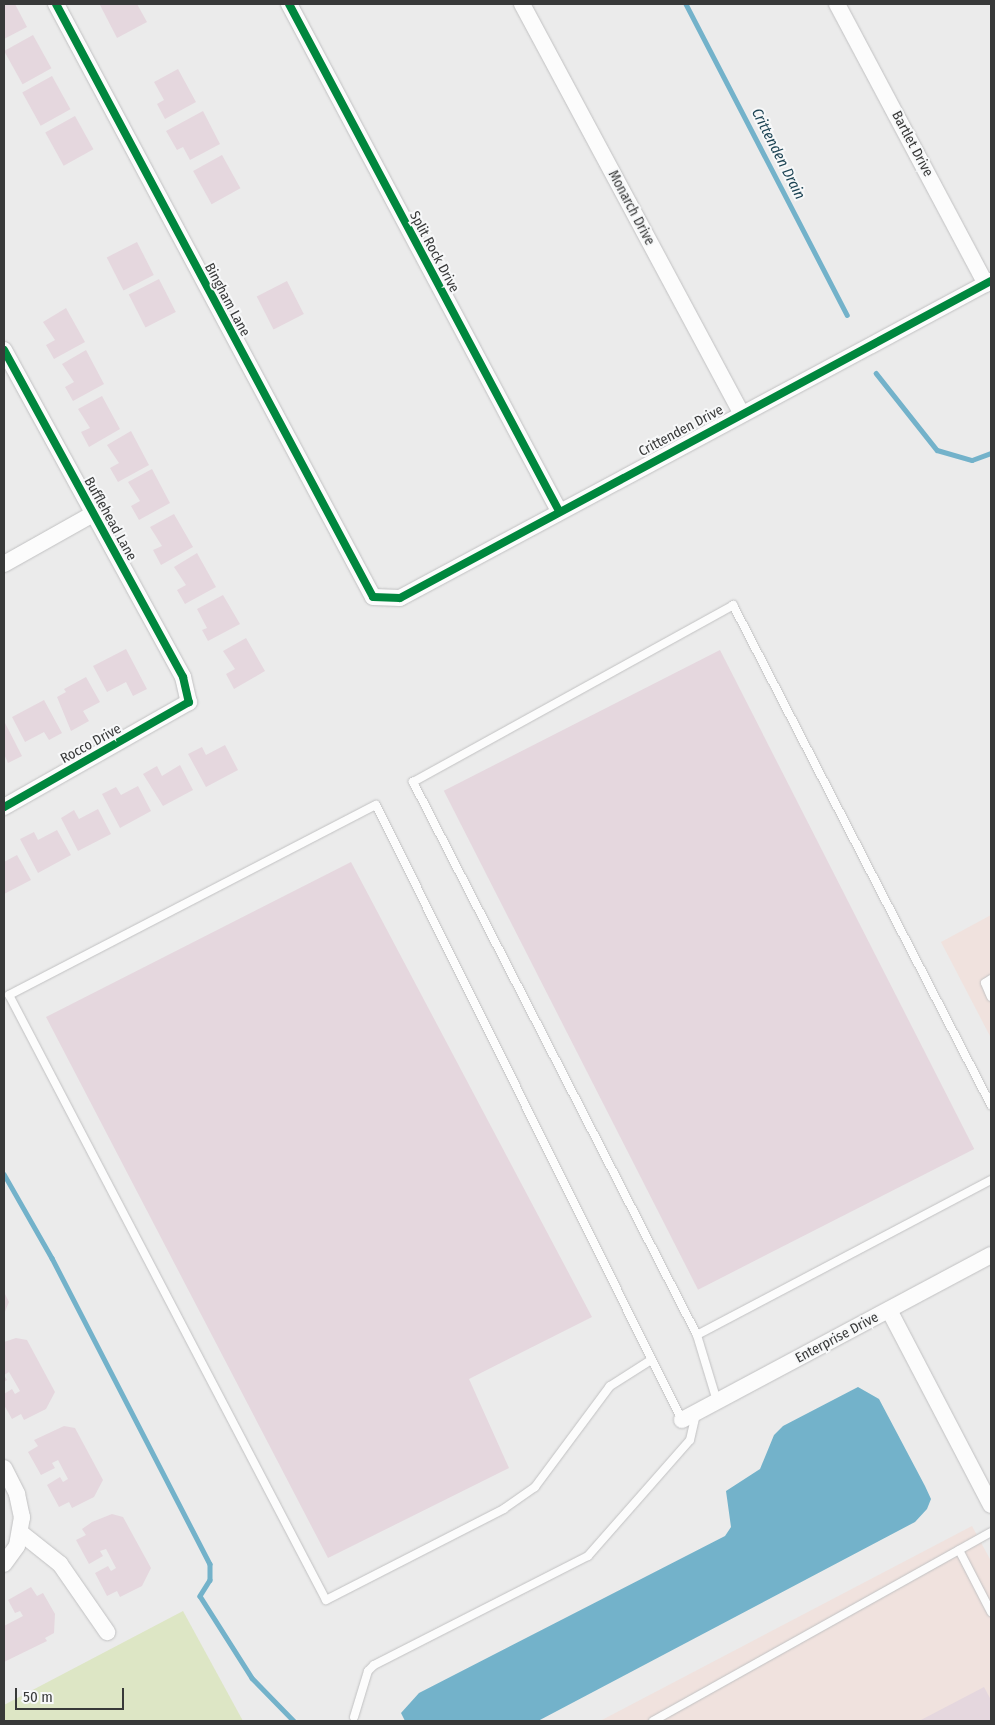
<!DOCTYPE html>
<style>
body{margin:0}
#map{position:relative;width:995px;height:1725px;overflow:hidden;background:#ebebeb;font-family:"Fira Sans Condensed",sans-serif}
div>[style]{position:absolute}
.industrial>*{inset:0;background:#f0e2de}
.green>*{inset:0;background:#dde6c5}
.water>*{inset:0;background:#73b2ca}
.stream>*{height:4.5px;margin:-2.25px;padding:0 2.25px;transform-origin:2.25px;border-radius:2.25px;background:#73b2ca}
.building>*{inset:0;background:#e5d7de;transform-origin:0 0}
.roads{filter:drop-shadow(0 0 1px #c1c1c2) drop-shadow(0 0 1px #c1c1c2)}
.lane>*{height:8px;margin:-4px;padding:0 4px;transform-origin:4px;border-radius:4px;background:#fcfcfc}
.street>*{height:16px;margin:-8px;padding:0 8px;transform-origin:8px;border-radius:8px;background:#fcfcfc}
.cycleway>*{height:8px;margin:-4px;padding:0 4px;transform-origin:4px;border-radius:4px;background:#00873e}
span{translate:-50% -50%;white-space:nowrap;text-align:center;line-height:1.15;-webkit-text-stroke:4px #f7f8f9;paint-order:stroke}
.street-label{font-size:14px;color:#383939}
.water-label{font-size:15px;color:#1d4454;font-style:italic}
.frame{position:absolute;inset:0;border:5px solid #383939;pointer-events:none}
.scale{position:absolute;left:15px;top:1688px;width:109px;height:22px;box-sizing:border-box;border:2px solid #383939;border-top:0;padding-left:6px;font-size:15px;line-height:18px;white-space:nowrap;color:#383939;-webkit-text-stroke:4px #f7f8f9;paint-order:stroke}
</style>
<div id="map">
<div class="industrial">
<div style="clip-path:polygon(991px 915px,991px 1038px,941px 942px)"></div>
<div style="clip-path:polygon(972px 1526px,991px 1561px,991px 1721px,600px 1721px)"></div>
</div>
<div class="green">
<div style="clip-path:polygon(183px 1611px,243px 1721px,4px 1721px,4px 1705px)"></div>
</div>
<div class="water">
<div style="clip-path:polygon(858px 1387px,879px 1399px,925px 1486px,931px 1499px,927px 1509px,915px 1522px,538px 1721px,405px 1721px,401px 1713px,419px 1693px,725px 1536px,731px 1527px,726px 1491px,760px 1469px,774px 1435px,783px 1426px)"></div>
</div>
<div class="stream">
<div style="left:686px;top:4px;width:350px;rotate:62.6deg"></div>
<div style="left:876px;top:373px;width:98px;rotate:51.6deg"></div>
<div style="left:937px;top:450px;width:36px;rotate:16deg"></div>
<div style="left:972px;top:460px;width:20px;rotate:-20deg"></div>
<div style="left:4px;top:1174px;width:97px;rotate:60.3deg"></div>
<div style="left:52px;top:1258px;width:344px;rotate:62.7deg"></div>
<div style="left:210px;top:1564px;width:16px;rotate:90deg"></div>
<div style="left:210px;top:1580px;width:19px;rotate:122deg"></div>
<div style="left:200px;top:1596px;width:97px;rotate:57.6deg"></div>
<div style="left:252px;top:1678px;width:60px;rotate:45.7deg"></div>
</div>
<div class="building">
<div style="clip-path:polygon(4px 4px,15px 4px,27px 27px,4px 39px)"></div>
<div style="clip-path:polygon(102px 4px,137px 4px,147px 22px,117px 38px,100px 5px)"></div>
<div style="left:33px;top:35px;width:38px;height:33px;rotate:61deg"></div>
<div style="clip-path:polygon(178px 69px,196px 102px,165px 119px,157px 104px,164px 100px,154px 82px)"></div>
<div style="left:52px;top:76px;width:38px;height:34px;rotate:61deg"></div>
<div style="clip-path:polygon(203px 111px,220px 144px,190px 160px,183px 147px,177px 150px,166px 131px)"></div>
<div style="left:75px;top:116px;width:38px;height:34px;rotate:61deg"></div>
<div style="left:222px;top:155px;width:38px;height:33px;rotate:61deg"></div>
<div style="left:137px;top:242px;width:37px;height:34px;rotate:63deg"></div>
<div style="left:159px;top:279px;width:37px;height:34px;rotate:63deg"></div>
<div style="left:287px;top:281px;width:37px;height:34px;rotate:63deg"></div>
<div style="clip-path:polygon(66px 308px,85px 342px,54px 359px,46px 345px,55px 340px,43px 322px)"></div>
<div style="clip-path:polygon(86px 350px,104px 384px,73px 401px,65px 387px,74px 382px,62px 364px)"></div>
<div style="clip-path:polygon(102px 396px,120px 429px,89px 447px,81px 432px,90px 428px,78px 409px)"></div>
<div style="clip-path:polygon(131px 431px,149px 465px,118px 482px,110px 468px,119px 463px,107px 445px)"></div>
<div style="clip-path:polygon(152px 469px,170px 503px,139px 520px,131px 506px,140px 501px,128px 482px)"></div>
<div style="clip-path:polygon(174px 514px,193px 547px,161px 565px,153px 550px,162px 546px,150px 527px)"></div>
<div style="clip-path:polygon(197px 553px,216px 587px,185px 604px,177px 590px,186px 585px,174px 567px)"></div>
<div style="clip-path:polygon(223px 595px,240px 624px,208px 641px,202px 630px,207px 628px,197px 609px)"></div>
<div style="clip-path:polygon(246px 638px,265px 671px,234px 689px,226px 674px,235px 669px,223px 651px)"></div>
<div style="clip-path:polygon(126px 649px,147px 689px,133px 696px,126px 682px,107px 692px,93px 666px)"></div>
<div style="left:720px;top:650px;width:560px;height:310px;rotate:63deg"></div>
<div style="clip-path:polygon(86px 677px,100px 702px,83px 711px,89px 721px,71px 731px,57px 697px,66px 692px,64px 689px)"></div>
<div style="clip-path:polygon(44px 700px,62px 733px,49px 740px,44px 732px,25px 742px,12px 717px)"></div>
<div style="clip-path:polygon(4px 721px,22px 756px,8px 763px,4px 754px)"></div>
<div style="clip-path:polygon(225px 745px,238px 770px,206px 787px,188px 754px,202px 747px,206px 755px)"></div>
<div style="clip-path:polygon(180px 765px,193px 790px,163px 806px,143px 774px,157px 766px,162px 776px)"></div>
<div style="clip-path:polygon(138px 786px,151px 811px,120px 828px,102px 794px,116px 787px,121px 795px)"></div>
<div style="clip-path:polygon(98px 809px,111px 834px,78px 851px,61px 818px,74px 810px,79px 819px)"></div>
<div style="clip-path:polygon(57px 830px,71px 855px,38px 873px,20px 839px,34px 832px,38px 840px)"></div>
<div style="clip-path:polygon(17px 855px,31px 880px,4px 894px,4px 862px)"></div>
<div style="clip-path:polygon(351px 862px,592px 1317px,469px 1379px,509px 1468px,328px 1558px,46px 1017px)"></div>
<div style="clip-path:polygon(4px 1292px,9px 1302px,4px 1314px)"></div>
<div style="clip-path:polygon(16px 1338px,27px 1340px,55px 1392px,46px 1409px,24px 1420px,21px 1414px,12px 1419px,4px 1405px,4px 1394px,12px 1389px,15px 1394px,20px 1391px,9px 1372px,4px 1375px,7px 1380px,4px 1382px,4px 1342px)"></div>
<div style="clip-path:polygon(64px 1426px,75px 1428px,103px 1480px,94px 1497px,72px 1508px,69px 1502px,59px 1507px,47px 1485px,60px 1477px,63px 1482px,68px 1479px,58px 1460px,52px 1463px,55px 1468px,41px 1475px,28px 1452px,38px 1446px,34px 1440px)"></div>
<div style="clip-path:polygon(112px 1514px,123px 1517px,151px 1568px,142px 1586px,120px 1597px,117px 1591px,107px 1596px,95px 1573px,108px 1566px,111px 1571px,116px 1568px,106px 1549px,100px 1551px,103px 1556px,89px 1564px,76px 1540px,86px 1535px,82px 1529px,92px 1522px)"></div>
<div style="clip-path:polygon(31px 1587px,37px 1596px,43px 1593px,55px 1614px,54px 1633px,45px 1638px,47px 1641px,4px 1662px,4px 1626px,23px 1616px,20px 1611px,15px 1613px,8px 1600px)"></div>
<div style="clip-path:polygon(984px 1687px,991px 1700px,991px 1721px,919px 1721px)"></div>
</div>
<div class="roads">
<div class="lane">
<div style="left:991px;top:979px;width:7px;rotate:146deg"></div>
<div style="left:985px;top:983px;width:15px;rotate:67deg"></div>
<div style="left:697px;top:1335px;width:332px;rotate:-27.8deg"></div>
<div style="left:651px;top:1360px;width:49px;rotate:147.6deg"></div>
<div style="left:610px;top:1386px;width:126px;rotate:126.6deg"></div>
<div style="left:535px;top:1487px;width:38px;rotate:145deg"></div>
<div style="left:504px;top:1509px;width:200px;rotate:152.9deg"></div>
<div style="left:326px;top:1600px;width:683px;rotate:-117.65deg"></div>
<div style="left:9px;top:995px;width:413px;rotate:-27.4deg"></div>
<div style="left:376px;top:805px;width:687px;rotate:63.55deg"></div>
<div style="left:717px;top:1401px;width:69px;rotate:-106.9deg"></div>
<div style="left:697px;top:1335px;width:622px;rotate:-117.18deg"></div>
<div style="left:413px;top:782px;width:366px;rotate:-28.9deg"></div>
<div style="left:733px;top:605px;width:563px;rotate:62.71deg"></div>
<div style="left:959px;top:1550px;width:70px;rotate:62.7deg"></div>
<div style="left:354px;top:1717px;width:48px;rotate:-73.1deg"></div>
<div style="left:368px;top:1671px;width:8px;rotate:-45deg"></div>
<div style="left:374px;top:1665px;width:240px;rotate:-27deg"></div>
<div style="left:588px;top:1556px;width:154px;rotate:-48.7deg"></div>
<div style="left:690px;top:1440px;width:27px;rotate:-77deg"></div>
<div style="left:653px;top:1721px;width:387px;rotate:-29.2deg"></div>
</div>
<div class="street">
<div style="left:56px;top:4px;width:672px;rotate:61.87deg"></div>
<div style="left:373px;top:597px;width:27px;rotate:2deg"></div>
<div style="left:400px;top:598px;width:671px;rotate:-28.21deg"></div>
<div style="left:289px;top:4px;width:574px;rotate:61.96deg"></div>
<div style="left:522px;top:4px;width:464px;rotate:61.8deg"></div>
<div style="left:837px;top:4px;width:317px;rotate:62deg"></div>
<div style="left:4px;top:350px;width:373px;rotate:61.3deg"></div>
<div style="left:183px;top:677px;width:26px;rotate:77deg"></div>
<div style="left:189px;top:702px;width:213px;rotate:150.4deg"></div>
<div style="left:4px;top:564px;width:102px;rotate:-29.3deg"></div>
<div style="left:889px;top:1310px;width:220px;rotate:62.4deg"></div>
<div style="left:682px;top:1420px;width:350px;rotate:-28.1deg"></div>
<div style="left:4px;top:1468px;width:29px;rotate:63deg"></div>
<div style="left:17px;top:1494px;width:24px;rotate:78deg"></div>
<div style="left:22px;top:1517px;width:29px;rotate:100deg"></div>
<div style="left:17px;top:1546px;width:22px;rotate:126deg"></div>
<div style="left:21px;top:1533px;width:50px;rotate:38.5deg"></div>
<div style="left:60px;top:1564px;width:83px;rotate:55.3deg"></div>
</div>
</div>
<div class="cycleway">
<div style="left:56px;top:4px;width:672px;rotate:61.87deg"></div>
<div style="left:373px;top:597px;width:27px;rotate:2deg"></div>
<div style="left:400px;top:598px;width:671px;rotate:-28.21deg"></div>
<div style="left:289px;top:4px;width:574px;rotate:61.96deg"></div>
<div style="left:4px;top:350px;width:373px;rotate:61.3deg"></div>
<div style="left:183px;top:677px;width:26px;rotate:77deg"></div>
<div style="left:189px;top:702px;width:213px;rotate:150.4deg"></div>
</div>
<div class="street-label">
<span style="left:912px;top:144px;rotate:62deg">Bartlet Drive</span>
<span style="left:631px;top:208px;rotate:62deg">Monarch Drive</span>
<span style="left:434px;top:252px;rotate:62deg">Split Rock Drive</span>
<span style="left:227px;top:300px;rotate:62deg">Bingham Lane</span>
<span style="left:681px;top:431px;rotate:-28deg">Crittenden Drive</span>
<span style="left:110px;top:519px;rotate:61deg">Bufflehead Lane</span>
<span style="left:91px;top:744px;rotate:-29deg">Rocco Drive</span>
<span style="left:837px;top:1338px;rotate:-28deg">Enterprise Drive</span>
</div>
<div class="water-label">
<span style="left:778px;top:154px;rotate:63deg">Crittenden Drain</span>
</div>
<div class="frame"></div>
<div class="scale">50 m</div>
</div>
